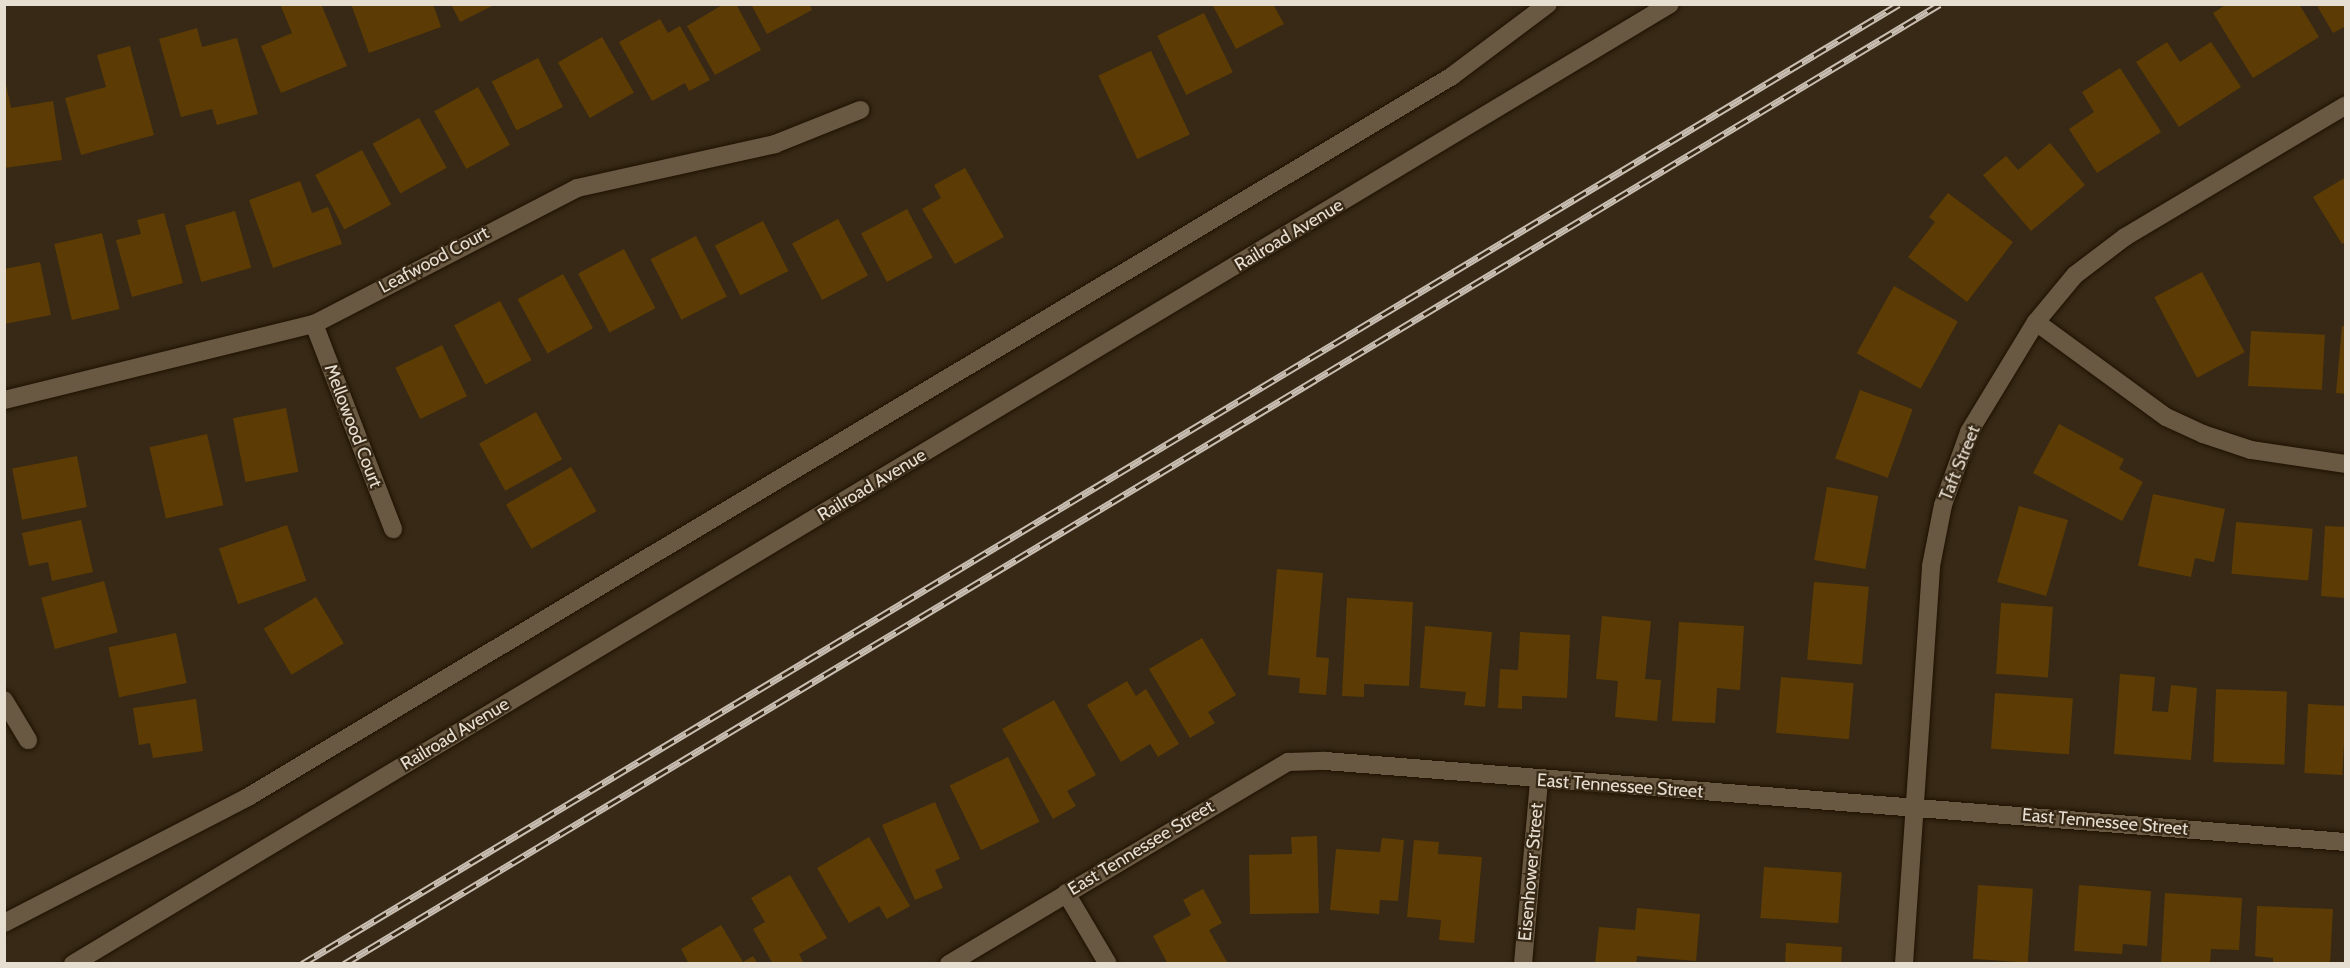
<!DOCTYPE html>
<style>
body{margin:0}
#map{position:relative;width:2350px;height:968px;overflow:hidden;background:#372915;font-family:Cabin,sans-serif}
div>[style]{position:absolute}
.building>*{inset:0;background:#5c3c04;transform-origin:0 0}
.roads{filter:drop-shadow(0 0 2px #1e1101) drop-shadow(0 0 2px #1e1101)}
.minor>*{height:18px;margin:-9px;padding:0 9px;transform-origin:9px;border-radius:9px;background:#695943}
.rail>*{height:7px;margin-top:-3.5px;transform-origin:0;background:repeating-linear-gradient(90deg,#372915 0 14px,#c8beb1 0 28px);box-sizing:border-box;border-block:2px solid #c8beb1}
span{translate:-50% -50%;white-space:nowrap;text-align:center;line-height:1.15;-webkit-text-stroke:4.5px #372915;paint-order:stroke}
.street-label{font-size:18px;color:#e7ded2}
.frame{position:absolute;inset:0;border:6px solid #e7ded2;pointer-events:none}
</style>
<div id="map">
<div class="building">
<div style="clip-path:polygon(280px 4px,321px 4px,347px 66px,281px 93px,261px 46px,292px 33px)"></div>
<div style="clip-path:polygon(351px 4px,433px 4px,441px 27px,369px 53px)"></div>
<div style="clip-path:polygon(451px 4px,496px 4px,460px 22px)"></div>
<div style="clip-path:polygon(724px 4px,736px 4px,761px 50px,715px 75px,687px 26px)"></div>
<div style="clip-path:polygon(751px 4px,809px 4px,812px 10px,767px 34px)"></div>
<div style="clip-path:polygon(1212px 4px,1273px 4px,1284px 24px,1236px 49px)"></div>
<div style="clip-path:polygon(2227px 4px,2299px 4px,2319px 37px,2253px 78px,2213px 13px)"></div>
<div style="clip-path:polygon(2316px 4px,2346px 4px,2346px 26px,2333px 33px)"></div>
<div style="left:1204px;top:13px;width:66px;height:52px;rotate:64deg"></div>
<div style="clip-path:polygon(660px 19px,668px 33px,680px 26px,710px 80px,689px 91px,685px 83px,652px 101px,619px 42px)"></div>
<div style="clip-path:polygon(197px 28px,202px 47px,237px 38px,258px 114px,217px 125px,212px 109px,181px 117px,159px 39px)"></div>
<div style="left:602px;top:37px;width:64px;height:51px;rotate:60deg"></div>
<div style="clip-path:polygon(2167px 42px,2180px 62px,2211px 42px,2241px 87px,2179px 127px,2136px 62px)"></div>
<div style="clip-path:polygon(130px 46px,154px 135px,81px 155px,65px 98px,106px 87px,97px 55px)"></div>
<div style="left:1151px;top:51px;width:92px;height:58px;rotate:65deg"></div>
<div style="left:538px;top:58px;width:55px;height:52px;rotate:63deg"></div>
<div style="clip-path:polygon(2120px 68px,2161px 132px,2097px 173px,2069px 129px,2094px 112px,2082px 92px)"></div>
<div style="clip-path:polygon(4px 75px,11px 108px,53px 101px,62px 160px,4px 168px)"></div>
<div style="left:478px;top:87px;width:66px;height:50px;rotate:61deg"></div>
<div style="left:419px;top:118px;width:57px;height:53px;rotate:61deg"></div>
<div style="clip-path:polygon(2050px 143px,2085px 185px,2031px 231px,1983px 175px,2006px 156px,2018px 170px)"></div>
<div style="left:362px;top:150px;width:62px;height:53px;rotate:62deg"></div>
<div style="clip-path:polygon(965px 168px,1004px 237px,955px 264px,922px 209px,941px 198px,934px 185px)"></div>
<div style="clip-path:polygon(2346px 177px,2346px 242px,2342px 244px,2313px 197px)"></div>
<div style="clip-path:polygon(300px 181px,312px 213px,328px 207px,342px 244px,273px 268px,249px 200px)"></div>
<div style="clip-path:polygon(1948px 193px,2013px 242px,1967px 302px,1908px 257px,1935px 222px,1929px 217px)"></div>
<div style="left:907px;top:209px;width:55px;height:52px;rotate:62deg"></div>
<div style="left:235px;top:211px;width:59px;height:52px;rotate:74deg"></div>
<div style="clip-path:polygon(164px 213px,183px 283px,132px 297px,116px 240px,141px 234px,137px 220px)"></div>
<div style="left:838px;top:219px;width:64px;height:52px;rotate:62deg"></div>
<div style="left:763px;top:221px;width:56px;height:54px;rotate:63deg"></div>
<div style="left:102px;top:233px;width:78px;height:49px;rotate:77deg"></div>
<div style="left:696px;top:236px;width:68px;height:51px;rotate:63deg"></div>
<div style="left:624px;top:249px;width:67px;height:52px;rotate:62deg"></div>
<div style="clip-path:polygon(40px 262px,51px 315px,4px 324px,4px 269px)"></div>
<div style="left:2202px;top:272px;width:91px;height:54px;rotate:62deg"></div>
<div style="left:563px;top:274px;width:62px;height:52px;rotate:61deg"></div>
<div style="left:1894px;top:286px;width:73px;height:77px;rotate:29deg"></div>
<div style="left:500px;top:301px;width:67px;height:52px;rotate:62deg"></div>
<div style="clip-path:polygon(2342px 326px,2346px 326px,2346px 394px,2336px 393px)"></div>
<div style="left:2251px;top:331px;width:74px;height:55px;rotate:3deg"></div>
<div style="left:442px;top:345px;width:57px;height:52px;rotate:64deg"></div>
<div style="left:1860px;top:390px;width:56px;height:73px;rotate:20deg"></div>
<div style="left:286px;top:408px;width:65px;height:54px;rotate:79deg"></div>
<div style="left:536px;top:412px;width:54px;height:65px;rotate:61deg"></div>
<div style="clip-path:polygon(2059px 424px,2124px 459px,2119px 469px,2143px 482px,2122px 521px,2033px 473px)"></div>
<div style="left:207px;top:434px;width:73px;height:59px;rotate:77deg"></div>
<div style="left:77px;top:456px;width:52px;height:66px;rotate:79deg"></div>
<div style="left:571px;top:467px;width:51px;height:75px;rotate:60deg"></div>
<div style="left:1827px;top:487px;width:52px;height:74px;rotate:10deg"></div>
<div style="clip-path:polygon(2153px 494px,2225px 509px,2214px 562px,2195px 558px,2191px 577px,2138px 566px)"></div>
<div style="left:2019px;top:506px;width:51px;height:79px;rotate:16deg"></div>
<div style="clip-path:polygon(81px 520px,93px 572px,52px 581px,48px 562px,29px 566px,22px 533px)"></div>
<div style="left:2236px;top:522px;width:77px;height:52px;rotate:5deg"></div>
<div style="left:287px;top:525px;width:59px;height:72px;rotate:71deg"></div>
<div style="clip-path:polygon(2325px 526px,2346px 527px,2346px 598px,2321px 596px)"></div>
<div style="clip-path:polygon(1277px 569px,1323px 573px,1316px 657px,1329px 658px,1326px 695px,1299px 693px,1300px 678px,1268px 675px)"></div>
<div style="left:104px;top:581px;width:53px;height:65px;rotate:75deg"></div>
<div style="left:1814px;top:582px;width:55px;height:78px;rotate:5deg"></div>
<div style="left:316px;top:597px;width:54px;height:61px;rotate:59deg"></div>
<div style="clip-path:polygon(1347px 598px,1413px 602px,1409px 686px,1364px 684px,1364px 697px,1342px 696px)"></div>
<div style="left:2001px;top:603px;width:52px;height:71px;rotate:4deg"></div>
<div style="clip-path:polygon(1602px 616px,1651px 621px,1645px 679px,1661px 680px,1657px 721px,1615px 717px,1618px 681px,1596px 679px)"></div>
<div style="clip-path:polygon(1679px 622px,1744px 626px,1740px 690px,1717px 688px,1715px 723px,1672px 721px)"></div>
<div style="clip-path:polygon(1425px 626px,1492px 632px,1485px 707px,1464px 705px,1466px 692px,1420px 688px)"></div>
<div style="clip-path:polygon(1520px 632px,1570px 635px,1567px 698px,1522px 696px,1522px 709px,1498px 708px,1500px 669px,1518px 670px)"></div>
<div style="left:176px;top:633px;width:51px;height:69px;rotate:78deg"></div>
<div style="clip-path:polygon(1202px 638px,1236px 695px,1208px 712px,1215px 723px,1190px 738px,1149px 669px)"></div>
<div style="clip-path:polygon(2120px 674px,2155px 677px,2152px 711px,2168px 712px,2171px 685px,2197px 688px,2191px 760px,2114px 754px)"></div>
<div style="left:1781px;top:677px;width:73px;height:56px;rotate:5deg"></div>
<div style="clip-path:polygon(1127px 681px,1136px 696px,1146px 689px,1179px 744px,1158px 757px,1150px 744px,1121px 762px,1087px 705px)"></div>
<div style="left:2216px;top:689px;width:71px;height:73px;rotate:2deg"></div>
<div style="left:1995px;top:693px;width:78px;height:56px;rotate:4deg"></div>
<div style="clip-path:polygon(196px 699px,203px 751px,153px 758px,150px 743px,139px 745px,133px 708px)"></div>
<div style="clip-path:polygon(1054px 700px,1096px 775px,1067px 791px,1076px 806px,1053px 819px,1002px 729px)"></div>
<div style="left:2308px;top:704px;width:38px;height:69px;rotate:3deg"></div>
<div style="left:1008px;top:757px;width:72px;height:65px;rotate:64deg"></div>
<div style="clip-path:polygon(935px 802px,960px 859px,935px 870px,943px 888px,915px 900px,882px 825px)"></div>
<div style="clip-path:polygon(1317px 836px,1319px 913px,1250px 914px,1249px 855px,1292px 854px,1291px 837px)"></div>
<div style="clip-path:polygon(869px 837px,910px 906px,887px 919px,879px 906px,849px 923px,817px 868px)"></div>
<div style="clip-path:polygon(1382px 838px,1404px 840px,1398px 901px,1380px 900px,1379px 914px,1330px 910px,1336px 849px,1380px 852px)"></div>
<div style="clip-path:polygon(1414px 840px,1439px 842px,1438px 854px,1482px 857px,1474px 943px,1439px 940px,1441px 920px,1407px 917px)"></div>
<div style="left:1764px;top:867px;width:78px;height:51px;rotate:4deg"></div>
<div style="clip-path:polygon(790px 875px,827px 938px,799px 954px,804px 964px,773px 964px,753px 929px,765px 922px,751px 898px)"></div>
<div style="left:1978px;top:885px;width:55px;height:74px;rotate:4deg"></div>
<div style="clip-path:polygon(2079px 885px,2151px 891px,2147px 946px,2123px 944px,2122px 954px,2074px 951px)"></div>
<div style="clip-path:polygon(1203px 889px,1222px 923px,1209px 930px,1227px 962px,1168px 964px,1153px 936px,1191px 915px,1183px 900px)"></div>
<div style="clip-path:polygon(2165px 893px,2242px 898px,2239px 950px,2211px 949px,2210px 964px,2161px 964px)"></div>
<div style="clip-path:polygon(2257px 906px,2333px 909px,2330px 964px,2273px 964px,2273px 958px,2255px 956px)"></div>
<div style="clip-path:polygon(1637px 908px,1700px 914px,1696px 961px,1637px 956px,1636px 964px,1595px 964px,1599px 927px,1635px 930px)"></div>
<div style="clip-path:polygon(721px 925px,743px 962px,753px 956px,758px 964px,689px 964px,681px 949px)"></div>
<div style="clip-path:polygon(1786px 943px,1842px 947px,1841px 964px,1785px 964px)"></div>
</div>
<div class="roads">
<div class="minor">
<div style="left:2036px;top:322px;width:161px;rotate:36.2deg"></div>
<div style="left:2166px;top:417px;width:41px;rotate:24.7deg"></div>
<div style="left:2203px;top:434px;width:51px;rotate:18.4deg"></div>
<div style="left:2251px;top:450px;width:96px;rotate:8.4deg"></div>
<div style="left:314px;top:324px;width:220px;rotate:68.9deg"></div>
<div style="left:4px;top:400px;width:319px;rotate:-13.8deg"></div>
<div style="left:314px;top:324px;width:296px;rotate:-27.3deg"></div>
<div style="left:577px;top:188px;width:203px;rotate:-12.5deg"></div>
<div style="left:775px;top:144px;width:92px;rotate:-21.8deg"></div>
<div style="left:4px;top:700px;width:47px;rotate:59deg"></div>
<div style="left:1066px;top:893px;width:82px;rotate:59.4deg"></div>
<div style="left:4px;top:923px;width:275px;rotate:-27.3deg"></div>
<div style="left:248px;top:797px;width:1403px;rotate:-30.91deg"></div>
<div style="left:1452px;top:76px;width:120px;rotate:-36.9deg"></div>
<div style="left:73px;top:964px;width:1863px;rotate:-31.01deg"></div>
<div style="left:949px;top:964px;width:395px;rotate:-30.8deg"></div>
<div style="left:1288px;top:762px;width:37px;rotate:-2deg"></div>
<div style="left:1325px;top:761px;width:1024px;rotate:4.54deg"></div>
<div style="left:1523px;top:964px;width:184px;rotate:-85deg"></div>
<div style="left:1904px;top:964px;width:399px;rotate:-86.1deg"></div>
<div style="left:1931px;top:566px;width:62px;rotate:-78.9deg"></div>
<div style="left:1943px;top:505px;width:77px;rotate:-70.4deg"></div>
<div style="left:1969px;top:432px;width:129px;rotate:-58.7deg"></div>
<div style="left:2036px;top:322px;width:61px;rotate:-50.3deg"></div>
<div style="left:2075px;top:275px;width:63px;rotate:-37.2deg"></div>
<div style="left:2125px;top:237px;width:257px;rotate:-30.8deg"></div>
</div>
</div>
<div class="rail">
<div style="left:302px;top:964px;width:1863px;rotate:-31.01deg"></div>
<div style="left:344px;top:964px;width:1862px;rotate:-31.03deg"></div>
</div>
<div class="street-label">
<span style="left:1289px;top:235px;rotate:-31deg">Railroad Avenue</span>
<span style="left:434px;top:260px;rotate:-28deg">Leafwood Court</span>
<span style="left:353px;top:426px;rotate:69deg">Mellowood Court</span>
<span style="left:1960px;top:463px;rotate:-68deg">Taft Street</span>
<span style="left:872px;top:485px;rotate:-31deg">Railroad Avenue</span>
<span style="left:455px;top:734px;rotate:-31deg">Railroad Avenue</span>
<span style="left:1620px;top:786px;rotate:4deg">East Tennessee Street</span>
<span style="left:2105px;top:822px;rotate:5deg">East Tennessee Street</span>
<span style="left:1141px;top:848px;rotate:-31deg">East Tennessee Street</span>
<span style="left:1531px;top:872px;rotate:-85deg">Eisenhower Street</span>
</div>
<div class="frame"></div>
</div>
